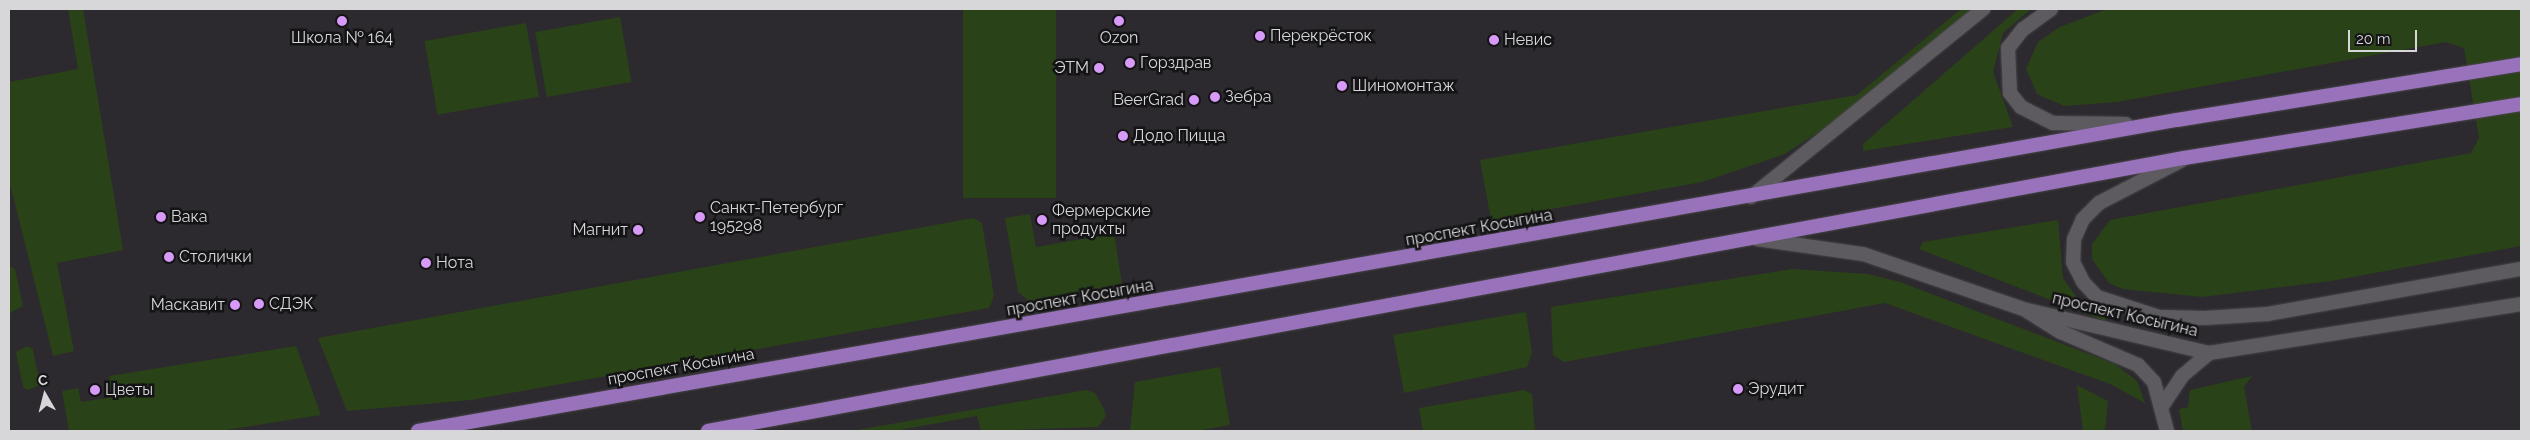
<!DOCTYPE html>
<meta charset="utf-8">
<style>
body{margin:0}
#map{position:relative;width:2530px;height:440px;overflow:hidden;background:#2c2a2e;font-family:Raleway,sans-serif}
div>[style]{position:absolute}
.green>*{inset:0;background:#2a4218;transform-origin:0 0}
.roads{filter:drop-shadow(0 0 1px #474549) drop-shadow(0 0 1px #474549)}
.minor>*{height:14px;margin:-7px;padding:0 7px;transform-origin:7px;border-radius:7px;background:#5e5b60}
.secondary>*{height:14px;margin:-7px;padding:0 7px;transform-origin:7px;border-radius:7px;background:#5e5b60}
.primary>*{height:14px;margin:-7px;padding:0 7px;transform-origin:7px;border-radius:7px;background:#9872ba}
.dots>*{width:14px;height:14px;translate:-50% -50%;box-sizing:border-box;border:2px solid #141315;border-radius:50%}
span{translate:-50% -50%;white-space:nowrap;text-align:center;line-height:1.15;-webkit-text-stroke:5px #141315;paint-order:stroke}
.poi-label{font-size:16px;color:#d7d6d9}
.left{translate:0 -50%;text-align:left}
.right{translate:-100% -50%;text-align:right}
.street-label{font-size:16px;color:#d7d6d9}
.frame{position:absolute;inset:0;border:10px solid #d7d6d9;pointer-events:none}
.north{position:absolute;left:20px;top:370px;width:50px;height:50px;-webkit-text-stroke:4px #141315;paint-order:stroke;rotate:352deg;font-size:14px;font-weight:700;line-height:20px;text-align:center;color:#d7d6d9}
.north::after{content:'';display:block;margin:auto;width:18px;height:22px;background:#d7d6d9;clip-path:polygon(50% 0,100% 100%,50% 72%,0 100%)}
.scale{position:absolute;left:2348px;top:30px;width:69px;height:22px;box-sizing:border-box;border:2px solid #d7d6d9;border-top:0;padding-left:6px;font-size:15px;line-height:18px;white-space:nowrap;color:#d7d6d9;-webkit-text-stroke:4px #141315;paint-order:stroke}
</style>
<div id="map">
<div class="green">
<div style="clip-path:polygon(68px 9px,83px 9px,123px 250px,57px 263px,74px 351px,53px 356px,9px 180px,9px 82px,78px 69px)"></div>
<div style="left:963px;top:9px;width:93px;height:189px"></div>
<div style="clip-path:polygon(1961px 9px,1972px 9px,1855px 108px,1785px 154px,1702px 182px,1491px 220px,1480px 160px,1857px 95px)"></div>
<div style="clip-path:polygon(2018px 9px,2031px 9px,2003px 33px,1993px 72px,2013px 127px,1863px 151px,1863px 144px)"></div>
<div style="clip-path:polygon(2107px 9px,2521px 9px,2521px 246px,2331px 281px,2202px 297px,2123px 289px,2109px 283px,2092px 259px,2092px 244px,2110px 220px,2471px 153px,2479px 138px,2464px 48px,2446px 42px,2117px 102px,2064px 106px,2037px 94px,2026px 69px,2038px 42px,2060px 27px)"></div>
<div style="left:620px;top:17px;width:66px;height:86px;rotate:80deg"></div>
<div style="left:526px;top:23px;width:75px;height:103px;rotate:80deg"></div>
<div style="clip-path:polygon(1030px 214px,1036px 247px,1106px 235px,1105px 227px,1113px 226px,1122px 284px,1029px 301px,1018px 292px,1005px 218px)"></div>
<div style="clip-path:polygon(973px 218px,982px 223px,994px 296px,989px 308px,471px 400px,347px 411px,318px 338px)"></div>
<div style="clip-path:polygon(2058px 220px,2063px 278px,2082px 305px,2107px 317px,2105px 321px,1919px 249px,1923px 242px)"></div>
<div style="clip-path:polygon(9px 266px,15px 269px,23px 306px,10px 313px)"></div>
<div style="clip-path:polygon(1792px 269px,1868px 274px,1900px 282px,2115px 364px,2137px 381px,2145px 403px,2110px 384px,1885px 303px,1564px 362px,1553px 355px,1551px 307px)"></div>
<div style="clip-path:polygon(1526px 312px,1532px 352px,1527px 367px,1404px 393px,1393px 335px)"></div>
<div style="clip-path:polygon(27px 346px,33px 349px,40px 385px,28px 390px,23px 387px,16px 352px)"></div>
<div style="clip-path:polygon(296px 346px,321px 415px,219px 431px,69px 431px,62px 391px,78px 388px,81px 402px,112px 397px,109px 376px)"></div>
<div style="clip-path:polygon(1220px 367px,1230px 425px,1195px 431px,1130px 431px,1135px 382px)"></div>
<div style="clip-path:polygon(2252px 376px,2244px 387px,2252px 431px,2183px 431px,2179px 409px,2188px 407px,2190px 390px)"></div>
<div style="clip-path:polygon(2077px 385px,2108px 401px,2105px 431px,2083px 431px)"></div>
<div style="clip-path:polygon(1086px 390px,1095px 393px,1104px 409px,1106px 416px,1098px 427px,981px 431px,977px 416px,894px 431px,851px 431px)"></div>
<div style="clip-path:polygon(1524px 390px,1532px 394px,1535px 431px,1423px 431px,1419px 408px)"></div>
</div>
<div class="roads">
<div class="minor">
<div style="left:2027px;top:311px;width:40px;rotate:32deg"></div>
<div style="left:2061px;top:332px;width:84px;rotate:23.2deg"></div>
<div style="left:2138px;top:365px;width:23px;rotate:47deg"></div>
<div style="left:2154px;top:382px;width:51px;rotate:75.1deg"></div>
<div style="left:2162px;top:406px;width:36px;rotate:-56deg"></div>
<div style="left:2182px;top:376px;width:35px;rotate:-40deg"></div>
</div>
<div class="secondary">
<div style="left:2051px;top:9px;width:34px;rotate:144deg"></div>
<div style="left:2023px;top:29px;width:24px;rotate:128deg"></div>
<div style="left:2008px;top:48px;width:45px;rotate:87.5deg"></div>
<div style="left:2010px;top:93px;width:18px;rotate:52deg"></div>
<div style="left:2021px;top:107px;width:36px;rotate:27deg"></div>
<div style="left:2053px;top:123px;width:73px;rotate:0.8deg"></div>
<div style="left:2182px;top:160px;width:93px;rotate:152.6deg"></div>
<div style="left:2099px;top:203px;width:23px;rotate:135deg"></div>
<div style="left:2083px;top:219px;width:22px;rotate:114deg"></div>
<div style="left:2074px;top:239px;width:23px;rotate:92deg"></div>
<div style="left:2073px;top:262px;width:22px;rotate:63deg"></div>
<div style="left:2083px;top:282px;width:21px;rotate:47deg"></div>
<div style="left:2097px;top:297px;width:65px;rotate:17.9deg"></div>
<div style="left:2159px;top:317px;width:46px;rotate:1.2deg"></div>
<div style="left:2205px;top:318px;width:63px;rotate:-3.6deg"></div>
<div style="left:2268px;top:314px;width:257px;rotate:-10.1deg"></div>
<div style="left:1751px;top:197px;width:299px;rotate:-39deg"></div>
<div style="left:1757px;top:239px;width:107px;rotate:8.1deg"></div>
<div style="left:1863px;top:254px;width:173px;rotate:18.9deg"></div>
<div style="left:2027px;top:310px;width:187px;rotate:13.3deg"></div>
<div style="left:2209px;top:353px;width:316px;rotate:-8.9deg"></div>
</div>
<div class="primary">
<div style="left:418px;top:431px;width:1786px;rotate:-10.03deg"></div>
<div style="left:2177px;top:120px;width:349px;rotate:-9.2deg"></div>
<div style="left:708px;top:431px;width:1501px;rotate:-10.48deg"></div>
<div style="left:2184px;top:158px;width:341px;rotate:-9.1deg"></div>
</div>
</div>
<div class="dots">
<div style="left:342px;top:21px;background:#d89af8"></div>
<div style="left:1119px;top:21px;background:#d89af8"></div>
<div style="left:1260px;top:36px;background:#d89af8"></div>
<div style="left:1494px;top:40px;background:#d89af8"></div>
<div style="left:1130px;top:63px;background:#d89af8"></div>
<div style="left:1099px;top:68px;background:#d89af8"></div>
<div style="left:1342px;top:86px;background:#d89af8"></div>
<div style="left:1215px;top:97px;background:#d89af8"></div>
<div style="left:1194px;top:100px;background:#d89af8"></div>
<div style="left:1123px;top:136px;background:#d89af8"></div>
<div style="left:161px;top:217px;background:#d89af8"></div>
<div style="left:700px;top:217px;background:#d89af8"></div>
<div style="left:1042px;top:220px;background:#d89af8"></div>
<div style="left:638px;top:230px;background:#d89af8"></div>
<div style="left:169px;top:257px;background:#d89af8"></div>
<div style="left:426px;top:263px;background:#d89af8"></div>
<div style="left:259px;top:304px;background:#d89af8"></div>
<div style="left:235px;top:305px;background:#d89af8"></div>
<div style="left:1738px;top:389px;background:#d89af8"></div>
<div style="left:95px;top:390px;background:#d89af8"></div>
</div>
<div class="poi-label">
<span class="left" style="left:1270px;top:36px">Перекрёсток</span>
<span style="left:342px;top:38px">Школа № 164</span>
<span style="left:1119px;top:38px">Ozon</span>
<span class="left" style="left:1504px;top:40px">Невис</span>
<span class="left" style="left:1140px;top:63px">Горздрав</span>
<span class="right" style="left:1089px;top:68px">ЭТМ</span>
<span class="left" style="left:1352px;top:86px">Шиномонтаж</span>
<span class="left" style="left:1225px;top:97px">Зебра</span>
<span class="right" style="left:1184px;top:100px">BeerGrad</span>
<span class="left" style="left:1133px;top:136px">Додо Пицца</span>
<span class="left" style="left:710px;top:217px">Санкт-Петербург<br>195298</span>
<span class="left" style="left:1052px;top:220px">Фермерские<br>продукты</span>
<span class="left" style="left:171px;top:217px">Вака</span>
<span class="right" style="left:628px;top:230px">Магнит</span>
<span class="left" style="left:179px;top:257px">Столички</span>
<span class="left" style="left:436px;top:263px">Нота</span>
<span class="left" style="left:269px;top:304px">СДЭК</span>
<span class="right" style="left:225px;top:305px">Маскавит</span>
<span class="left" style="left:1748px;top:389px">Эрудит</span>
<span class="left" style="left:105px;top:390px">Цветы</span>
</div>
<div class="street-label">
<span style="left:1479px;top:228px;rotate:-10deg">проспект Косыгина</span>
<span style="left:1080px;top:298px;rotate:-10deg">проспект Косыгина</span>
<span style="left:2125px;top:315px;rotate:13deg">проспект Косыгина</span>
<span style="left:681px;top:367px;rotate:-10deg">проспект Косыгина</span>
</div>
<div class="frame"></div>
<div class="north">С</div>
<div class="scale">20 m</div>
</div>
